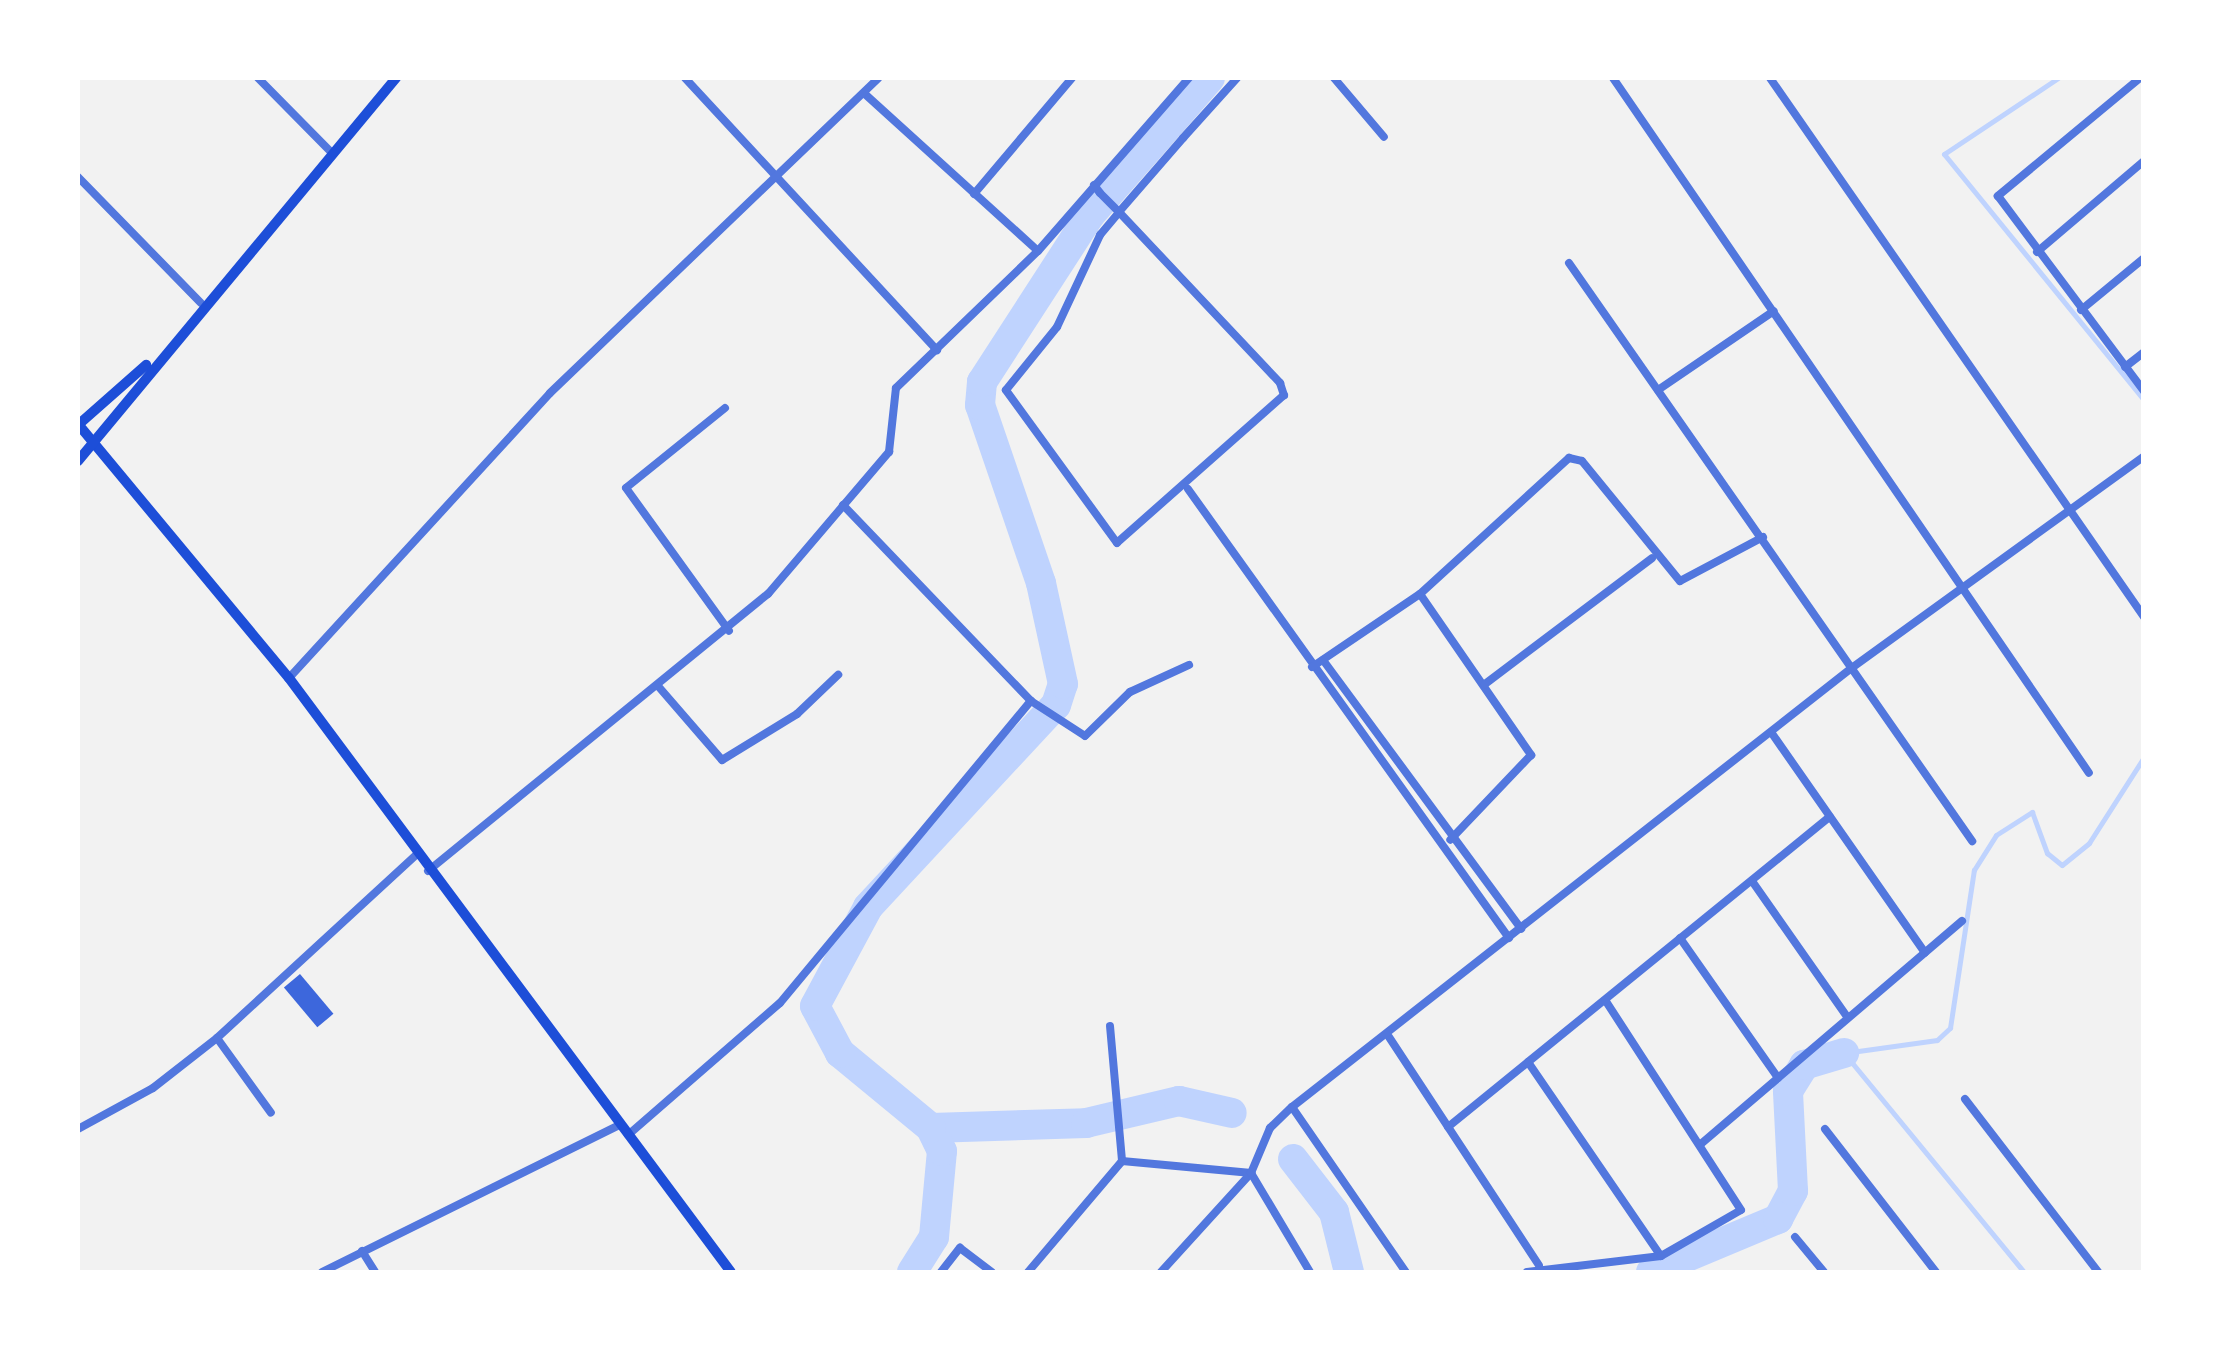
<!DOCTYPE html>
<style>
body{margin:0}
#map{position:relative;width:2221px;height:1350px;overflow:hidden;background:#f2f2f2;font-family:Barlow,sans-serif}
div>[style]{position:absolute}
.stream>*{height:5px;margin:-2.5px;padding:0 2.5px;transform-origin:2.5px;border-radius:2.5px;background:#bfd3fe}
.river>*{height:30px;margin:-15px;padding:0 15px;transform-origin:15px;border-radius:15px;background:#bfd3fe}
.building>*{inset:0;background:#3d67dc;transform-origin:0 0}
.minor>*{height:8px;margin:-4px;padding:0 4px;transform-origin:4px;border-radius:4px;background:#5277de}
.secondary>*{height:10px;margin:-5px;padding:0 5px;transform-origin:5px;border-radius:5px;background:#1d4ed8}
span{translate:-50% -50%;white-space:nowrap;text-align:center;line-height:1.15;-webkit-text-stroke:9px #fff;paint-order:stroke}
.frame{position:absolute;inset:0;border:80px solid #fff;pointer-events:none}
</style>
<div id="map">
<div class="stream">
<div style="left:2058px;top:78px;width:137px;rotate:146.3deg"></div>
<div style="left:1944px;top:154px;width:317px;rotate:50.9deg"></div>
<div style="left:1844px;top:1053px;width:94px;rotate:-8deg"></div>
<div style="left:1937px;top:1040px;width:18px;rotate:-43deg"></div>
<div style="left:1950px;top:1028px;width:160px;rotate:-81.4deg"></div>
<div style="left:1974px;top:870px;width:41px;rotate:-57.8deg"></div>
<div style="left:1996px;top:835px;width:43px;rotate:-32.6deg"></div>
<div style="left:2032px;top:812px;width:44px;rotate:69.9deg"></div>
<div style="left:2047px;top:853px;width:19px;rotate:39deg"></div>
<div style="left:2062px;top:865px;width:35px;rotate:-39deg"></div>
<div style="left:2089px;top:843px;width:102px;rotate:-57.4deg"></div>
<div style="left:1844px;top:1053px;width:283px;rotate:50.6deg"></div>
</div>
<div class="river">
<div style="left:931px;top:1128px;width:155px;rotate:-1.8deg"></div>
<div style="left:1086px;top:1123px;width:96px;rotate:-13.3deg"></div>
<div style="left:1179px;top:1101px;width:54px;rotate:12.8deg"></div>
<div style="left:1293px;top:1159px;width:67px;rotate:52.3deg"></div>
<div style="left:1334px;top:1212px;width:62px;rotate:76deg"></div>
<div style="left:912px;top:1272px;width:41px;rotate:-57.8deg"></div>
<div style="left:934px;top:1237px;width:86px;rotate:-84.7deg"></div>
<div style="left:942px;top:1151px;width:25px;rotate:-116deg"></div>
<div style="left:931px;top:1128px;width:118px;rotate:-140.5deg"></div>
<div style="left:840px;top:1053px;width:53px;rotate:-118deg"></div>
<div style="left:815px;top:1006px;width:112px;rotate:-61.8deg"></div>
<div style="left:868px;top:907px;width:276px;rotate:-47.1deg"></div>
<div style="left:1056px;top:705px;width:22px;rotate:-72deg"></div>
<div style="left:1063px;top:684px;width:103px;rotate:-102.3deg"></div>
<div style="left:1041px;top:583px;width:188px;rotate:-108.9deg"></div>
<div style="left:980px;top:405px;width:23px;rotate:-85deg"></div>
<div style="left:982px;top:382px;width:199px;rotate:-57.1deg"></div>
<div style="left:1090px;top:215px;width:182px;rotate:-48.8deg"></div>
<div style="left:1651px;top:1272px;width:138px;rotate:-22.7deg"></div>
<div style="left:1778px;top:1219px;width:32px;rotate:-62deg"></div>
<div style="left:1793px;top:1191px;width:100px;rotate:-92.9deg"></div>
<div style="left:1788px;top:1091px;width:31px;rotate:-58deg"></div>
<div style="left:1804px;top:1065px;width:42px;rotate:-16.7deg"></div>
</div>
<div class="building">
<div style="left:300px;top:974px;width:52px;height:21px;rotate:50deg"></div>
</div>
<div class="minor">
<div style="left:258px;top:78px;width:105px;rotate:45.4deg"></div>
<div style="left:685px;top:78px;width:371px;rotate:47.2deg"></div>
<div style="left:1334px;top:78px;width:77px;rotate:49.7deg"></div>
<div style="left:1613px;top:78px;width:842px;rotate:55.59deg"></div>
<div style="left:1770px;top:78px;width:656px;rotate:55.24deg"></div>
<div style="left:2140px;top:78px;width:185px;rotate:140.3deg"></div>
<div style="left:1998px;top:196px;width:244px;rotate:53.2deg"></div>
<div style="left:866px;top:95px;width:232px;rotate:42.2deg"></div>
<div style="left:78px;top:177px;width:176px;rotate:45.7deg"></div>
<div style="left:1094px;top:185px;width:10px;rotate:53deg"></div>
<div style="left:1100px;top:193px;width:27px;rotate:45deg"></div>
<div style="left:1119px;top:212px;width:235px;rotate:46.7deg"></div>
<div style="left:1280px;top:383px;width:13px;rotate:72deg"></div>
<div style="left:1284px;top:395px;width:223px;rotate:138.5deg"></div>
<div style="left:1117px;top:543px;width:189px;rotate:-126deg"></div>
<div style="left:1006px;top:390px;width:81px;rotate:-51deg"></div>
<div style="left:1057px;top:327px;width:102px;rotate:-64.9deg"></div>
<div style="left:1100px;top:235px;width:30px;rotate:-50deg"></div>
<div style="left:1119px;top:212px;width:98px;rotate:-49.1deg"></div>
<div style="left:1183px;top:138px;width:81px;rotate:-48deg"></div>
<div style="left:974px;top:194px;width:152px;rotate:-49.8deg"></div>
<div style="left:2037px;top:252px;width:140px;rotate:-40.4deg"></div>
<div style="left:1569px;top:263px;width:705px;rotate:55.11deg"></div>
<div style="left:2081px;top:310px;width:82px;rotate:-39.5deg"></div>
<div style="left:2125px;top:367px;width:24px;rotate:-38deg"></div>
<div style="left:1658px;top:390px;width:140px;rotate:-34.3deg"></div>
<div style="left:725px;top:408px;width:127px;rotate:141.1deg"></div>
<div style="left:626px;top:488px;width:176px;rotate:54.2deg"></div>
<div style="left:1188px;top:489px;width:552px;rotate:54.44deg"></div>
<div style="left:843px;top:505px;width:272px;rotate:46.2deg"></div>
<div style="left:1420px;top:594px;width:196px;rotate:55.4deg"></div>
<div style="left:1531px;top:755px;width:117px;rotate:133.6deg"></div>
<div style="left:1323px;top:660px;width:334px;rotate:53.6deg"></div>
<div style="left:1312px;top:667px;width:130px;rotate:-34.1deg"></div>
<div style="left:1420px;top:594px;width:202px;rotate:-42.4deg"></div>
<div style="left:1569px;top:458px;width:13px;rotate:13deg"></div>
<div style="left:1582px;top:461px;width:155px;rotate:50.8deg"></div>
<div style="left:1680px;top:581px;width:94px;rotate:-27.9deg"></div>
<div style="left:289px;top:678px;width:386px;rotate:-47.5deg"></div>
<div style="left:550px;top:393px;width:455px;rotate:-43.8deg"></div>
<div style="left:1485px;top:684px;width:209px;rotate:-37deg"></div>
<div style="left:658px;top:686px;width:98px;rotate:49.1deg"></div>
<div style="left:722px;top:760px;width:88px;rotate:-31.5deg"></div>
<div style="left:797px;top:714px;width:57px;rotate:-43.6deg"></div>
<div style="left:1771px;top:732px;width:269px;rotate:55.1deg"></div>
<div style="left:428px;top:871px;width:439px;rotate:-39.2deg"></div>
<div style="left:768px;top:594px;width:187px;rotate:-49.6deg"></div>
<div style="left:889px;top:452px;width:64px;rotate:-83.8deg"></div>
<div style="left:896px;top:388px;width:197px;rotate:-44deg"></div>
<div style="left:1038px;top:251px;width:230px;rotate:-48.9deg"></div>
<div style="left:1752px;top:881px;width:167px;rotate:55deg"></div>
<div style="left:1680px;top:938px;width:171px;rotate:55deg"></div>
<div style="left:1110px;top:1026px;width:136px;rotate:84.9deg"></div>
<div style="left:1389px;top:1037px;width:273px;rotate:56.7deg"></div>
<div style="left:217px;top:1038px;width:92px;rotate:54.2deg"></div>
<div style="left:1528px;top:1062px;width:235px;rotate:55.6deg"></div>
<div style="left:1965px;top:1099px;width:218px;rotate:52.4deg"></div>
<div style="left:1292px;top:1107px;width:201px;rotate:55.4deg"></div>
<div style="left:1448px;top:1127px;width:492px;rotate:-39.1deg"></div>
<div style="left:78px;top:1129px;width:85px;rotate:-28.7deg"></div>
<div style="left:153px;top:1088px;width:81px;rotate:-38deg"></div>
<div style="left:217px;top:1038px;width:272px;rotate:-42.6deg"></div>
<div style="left:1825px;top:1129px;width:181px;rotate:52.2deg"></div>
<div style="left:628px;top:1135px;width:201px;rotate:-41deg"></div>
<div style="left:780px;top:1003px;width:393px;rotate:-50.3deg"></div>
<div style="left:1031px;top:701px;width:64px;rotate:32.9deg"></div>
<div style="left:1085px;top:736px;width:63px;rotate:-44.4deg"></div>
<div style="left:1130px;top:692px;width:65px;rotate:-24.6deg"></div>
<div style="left:1702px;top:1143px;width:342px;rotate:-40.5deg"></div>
<div style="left:1795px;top:1237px;width:45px;rotate:50.4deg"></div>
<div style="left:362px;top:1251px;width:25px;rotate:58deg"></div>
<div style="left:322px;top:1272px;width:332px;rotate:-26.3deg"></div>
<div style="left:941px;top:1272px;width:31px;rotate:-52deg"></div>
<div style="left:960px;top:1248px;width:40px;rotate:37deg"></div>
<div style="left:1028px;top:1272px;width:145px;rotate:-49.7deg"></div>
<div style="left:1122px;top:1161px;width:130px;rotate:5.3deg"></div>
<div style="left:1251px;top:1173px;width:115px;rotate:59.2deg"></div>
<div style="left:1161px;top:1272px;width:134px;rotate:-47.7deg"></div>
<div style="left:1251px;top:1173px;width:49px;rotate:-67.1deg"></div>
<div style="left:1270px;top:1128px;width:30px;rotate:-44deg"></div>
<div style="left:1292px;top:1107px;width:713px;rotate:-38.11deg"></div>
<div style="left:1853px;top:667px;width:359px;rotate:-35.9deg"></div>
<div style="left:1527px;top:1272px;width:135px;rotate:-6.8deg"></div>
<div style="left:1661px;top:1256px;width:92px;rotate:-29.9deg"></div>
<div style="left:1741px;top:1210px;width:250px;rotate:-122.9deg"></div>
</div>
<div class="secondary">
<div style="left:78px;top:424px;width:330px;rotate:50.3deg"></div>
<div style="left:289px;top:678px;width:740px;rotate:53.35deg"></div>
<div style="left:78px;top:425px;width:91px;rotate:-41.4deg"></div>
<div style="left:78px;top:461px;width:498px;rotate:-50.3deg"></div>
</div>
<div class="frame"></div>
</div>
